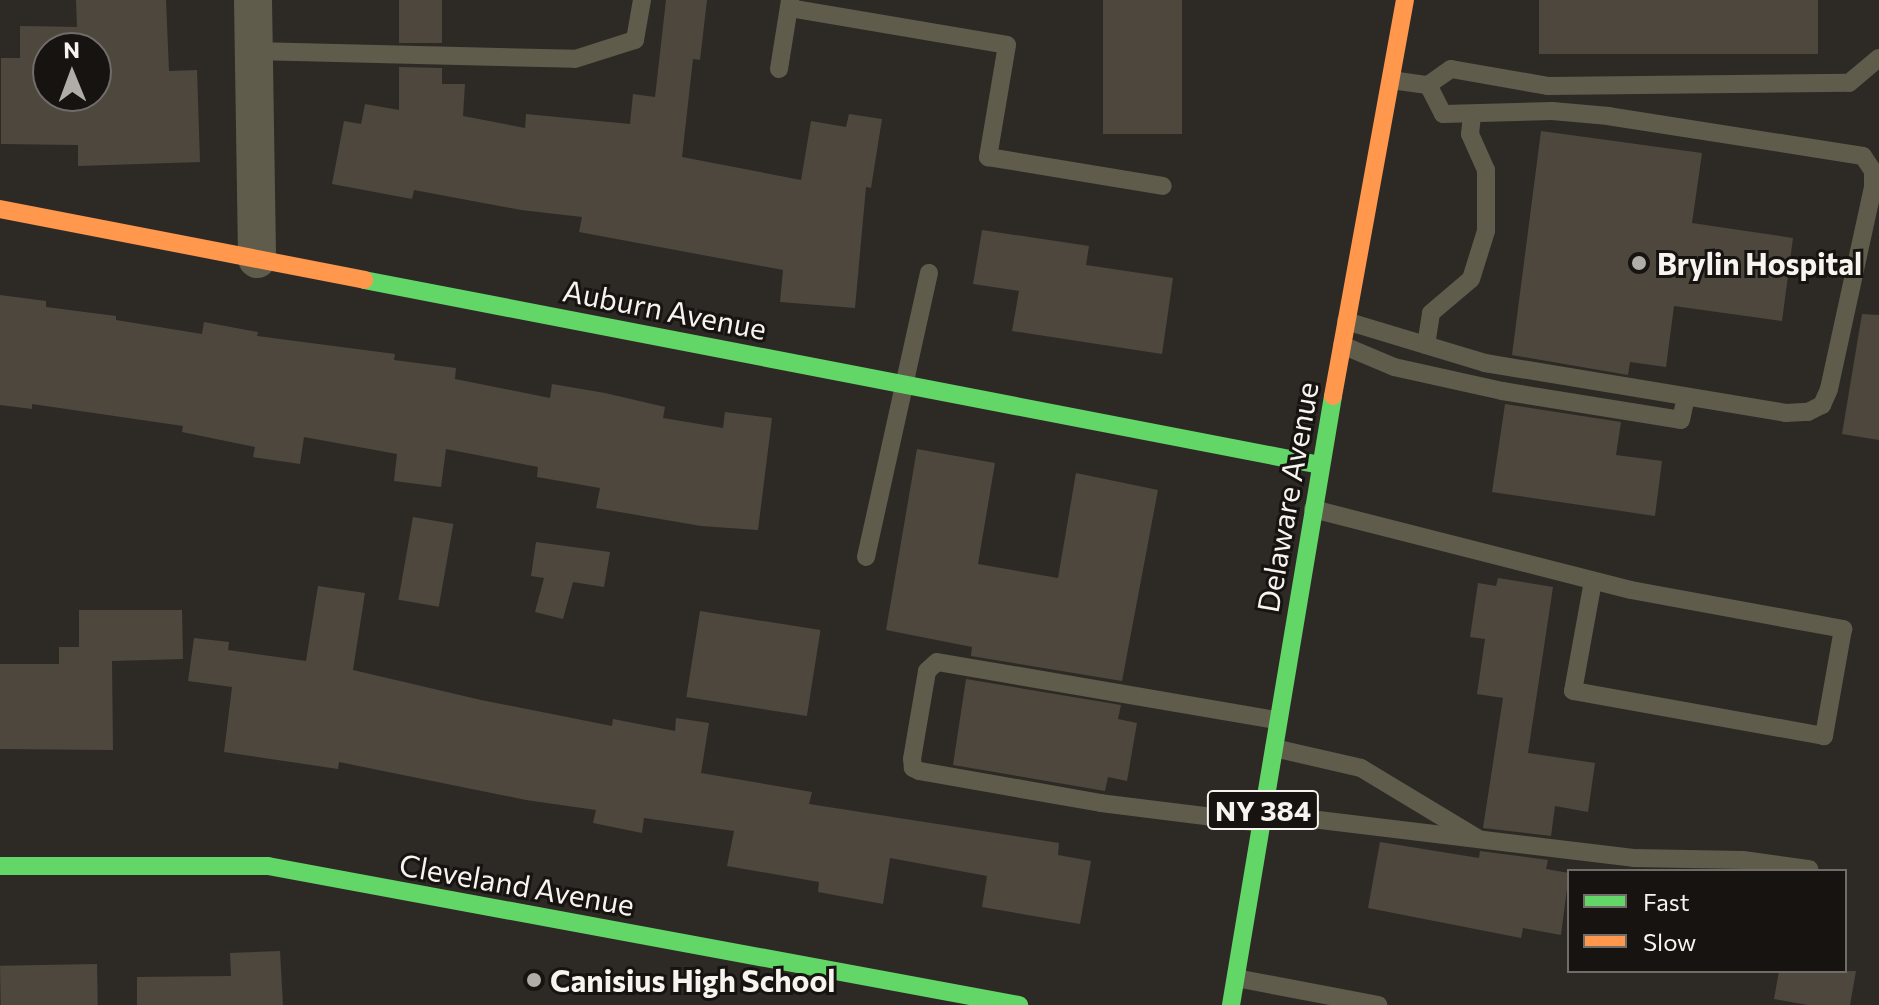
<!DOCTYPE html>
<style>
body{margin:0}
#map{position:relative;width:1879px;height:1005px;overflow:hidden;background:#2d2a26;font-family:Commissioner,sans-serif}
div>[style]{position:absolute}
.building>*{inset:0;background:#4d473e;transform-origin:0 0}
.lane>*{height:18px;margin:-9px;padding:0 9px;transform-origin:9px;border-radius:9px;background:#5f5c4c}
.street>*{height:38px;margin:-19px;padding:0 19px;transform-origin:19px;border-radius:19px;background:#5f5c4c}
.fast>*{height:18px;margin:-9px;padding:0 9px;transform-origin:9px;border-radius:9px;background:#63d668}
.slow>*{height:18px;margin:-9px;padding:0 9px;transform-origin:9px;border-radius:9px;background:#ff974d}
.dots>*{width:22px;height:22px;translate:-50% -50%;box-sizing:border-box;border:4px solid #161310;border-radius:50%}
span{translate:-50% -50%;white-space:nowrap;text-align:center;line-height:1.15;-webkit-text-stroke:6px #161310;paint-order:stroke}
.shield-label span{padding:2px 6px;background:#161310;border:2px solid;border-radius:6px;-webkit-text-stroke-width:0}
.shield-label{font-size:28px;color:#f7f3ee;font-weight:700}
.poi-label{font-size:30px;color:#f7f3ee;font-weight:700}
.left{translate:0 -50%;text-align:left}
.street-label{font-size:30px;color:#f7f3ee}
.legend{position:absolute;left:1567px;top:869px;width:280px;height:104px;box-sizing:border-box;background:#161310;border:2px solid #706d69;margin:0;padding:10px 14px;list-style:none;font-size:24px;color:#f7f3ee}
.legend li{display:flex;align-items:center;gap:16px;height:40px}
.legend b{width:40px;border:2px solid #706d69}
.north{position:absolute;left:32px;top:32px;width:80px;height:80px;box-sizing:border-box;background:#161310;border:2px solid #706d69;border-radius:50%;rotate:359deg;font-size:22px;font-weight:700;line-height:32px;text-align:center;color:#f7f3ee}
.north::after{content:'';display:block;margin:auto;width:28px;height:36px;background:#b0ada8;clip-path:polygon(50% 0,100% 100%,50% 72%,0 100%)}
</style>
<div id="map">
<div class="building">
<div style="clip-path:polygon(evenodd,76px 0,166px 0,169px 71px,197px 70px,200px 162px,78px 166px,78px 145px,1px 144px,1px 58px,20px 58px,20px 26px,77px 27px,76px 0,48px 48px,96px 48px,96px 96px,48px 96px,48px 48px)"></div>
<div style="left:399px;top:0;width:43px;height:43px"></div>
<div style="clip-path:polygon(666px 0,707px 0,700px 60px,693px 59px,682px 157px,801px 180px,811px 121px,846px 127px,849px 114px,882px 119px,871px 188px,866px 187px,855px 308px,780px 302px,783px 270px,579px 232px,582px 217px,521px 210px,414px 190px,412px 199px,332px 184px,344px 121px,361px 124px,365px 104px,399px 110px,399px 67px,442px 68px,442px 84px,465px 84px,463px 116px,525px 128px,526px 114px,630px 124px,633px 94px,655px 97px)"></div>
<div style="left:1103px;top:0;width:79px;height:134px"></div>
<div style="left:1539px;top:0;width:279px;height:54px"></div>
<div style="clip-path:polygon(1541px 131px,1702px 153px,1692px 223px,1793px 238px,1782px 321px,1674px 306px,1666px 367px,1630px 362px,1628px 375px,1512px 355px)"></div>
<div style="clip-path:polygon(982px 230px,1089px 246px,1086px 265px,1173px 278px,1162px 354px,1012px 331px,1019px 291px,973px 284px)"></div>
<div style="clip-path:polygon(0 295px,46px 301px,46px 307px,116px 316px,116px 320px,202px 334px,204px 322px,258px 332px,257px 336px,395px 354px,394px 360px,456px 368px,455px 379px,550px 398px,552px 384px,605px 393px,665px 407px,663px 418px,723px 428px,725px 412px,772px 418px,758px 530px,701px 526px,596px 508px,600px 488px,537px 477px,538px 467px,446px 449px,441px 487px,394px 481px,397px 454px,304px 437px,300px 464px,253px 457px,255px 447px,182px 432px,183px 426px,32px 404px,32px 409px,0 405px)"></div>
<div style="clip-path:polygon(1862px 314px,1879px 315px,1879px 440px,1842px 434px)"></div>
<div style="clip-path:polygon(1505px 404px,1621px 422px,1616px 455px,1662px 461px,1655px 516px,1492px 492px)"></div>
<div style="clip-path:polygon(917px 449px,995px 463px,978px 564px,1058px 578px,1076px 473px,1158px 490px,1122px 681px,971px 656px,972px 647px,886px 630px)"></div>
<div style="left:413px;top:517px;width:41px;height:84px;rotate:10deg"></div>
<div style="clip-path:polygon(536px 542px,610px 552px,604px 587px,573px 582px,563px 619px,535px 612px,544px 578px,531px 576px)"></div>
<div style="clip-path:polygon(1498px 578px,1553px 587px,1528px 753px,1595px 763px,1588px 812px,1555px 806px,1551px 836px,1483px 828px,1503px 698px,1477px 694px,1485px 639px,1470px 637px,1478px 583px,1496px 586px)"></div>
<div style="clip-path:polygon(318px 586px,365px 593px,353px 670px,481px 700px,612px 726px,613px 719px,675px 731px,676px 718px,709px 723px,701px 773px,812px 792px,809px 804px,1059px 843px,1058px 855px,1091px 861px,1080px 924px,982px 907px,987px 876px,890px 858px,883px 904px,818px 892px,819px 882px,727px 866px,734px 831px,644px 818px,642px 833px,593px 823px,596px 810px,526px 800px,339px 762px,338px 769px,224px 752px,232px 687px,188px 681px,194px 638px,229px 642px,228px 650px,306px 661px)"></div>
<div style="clip-path:polygon(79px 610px,182px 610px,183px 659px,112px 661px,113px 750px,0 749px,0 664px,59px 664px,59px 647px,79px 647px)"></div>
<div style="left:700px;top:611px;width:122px;height:87px;rotate:9deg"></div>
<div style="clip-path:polygon(966px 679px,1121px 705px,1118px 719px,1137px 723px,1127px 781px,1108px 777px,1105px 791px,953px 765px)"></div>
<div style="clip-path:polygon(1380px 842px,1479px 858px,1480px 851px,1548px 860px,1546px 869px,1569px 873px,1561px 935px,1523px 928px,1521px 938px,1368px 908px)"></div>
<div style="clip-path:polygon(280px 951px,283px 1005px,137px 1005px,137px 977px,231px 976px,230px 953px)"></div>
<div style="left:97px;top:964px;width:41px;height:97px;rotate:89deg"></div>
<div style="clip-path:polygon(1779px 971px,1856px 971px,1850px 1005px,1808px 1005px,1774px 999px)"></div>
</div>
<div class="lane">
<div style="left:789px;top:8px;width:221px;rotate:9.6deg"></div>
<div style="left:1007px;top:45px;width:114px;rotate:99.6deg"></div>
<div style="left:988px;top:157px;width:177px;rotate:9.4deg"></div>
<div style="left:254px;top:51px;width:321px;rotate:1.4deg"></div>
<div style="left:575px;top:59px;width:63px;rotate:-17.6deg"></div>
<div style="left:635px;top:40px;width:41px;rotate:-80.1deg"></div>
<div style="left:779px;top:69px;width:70px;rotate:-80.9deg"></div>
<div style="left:1391px;top:80px;width:37px;rotate:8deg"></div>
<div style="left:1428px;top:85px;width:28px;rotate:-35deg"></div>
<div style="left:1451px;top:69px;width:98px;rotate:9.9deg"></div>
<div style="left:1548px;top:86px;width:301px;rotate:-0.6deg"></div>
<div style="left:1849px;top:83px;width:39px;rotate:-40deg"></div>
<div style="left:1346px;top:321px;width:145px;rotate:16.8deg"></div>
<div style="left:1485px;top:363px;width:305px;rotate:9.4deg"></div>
<div style="left:1786px;top:413px;width:22px;rotate:-3deg"></div>
<div style="left:1808px;top:412px;width:16px;rotate:-27deg"></div>
<div style="left:1822px;top:405px;width:17px;rotate:-66deg"></div>
<div style="left:1829px;top:389px;width:207px;rotate:-77.7deg"></div>
<div style="left:1873px;top:187px;width:16px;rotate:-90deg"></div>
<div style="left:1873px;top:171px;width:18px;rotate:-124deg"></div>
<div style="left:1863px;top:156px;width:257px;rotate:-171.1deg"></div>
<div style="left:1609px;top:116px;width:57px;rotate:-175deg"></div>
<div style="left:1552px;top:111px;width:109px;rotate:178.4deg"></div>
<div style="left:1443px;top:114px;width:33px;rotate:-117deg"></div>
<div style="left:1342px;top:345px;width:56px;rotate:22.9deg"></div>
<div style="left:1394px;top:367px;width:111px;rotate:12.5deg"></div>
<div style="left:1502px;top:391px;width:181px;rotate:9.2deg"></div>
<div style="left:1681px;top:420px;width:24px;rotate:-78deg"></div>
<div style="left:1426px;top:345px;width:32px;rotate:-81deg"></div>
<div style="left:1431px;top:313px;width:52px;rotate:-40.4deg"></div>
<div style="left:1471px;top:279px;width:50px;rotate:-72.6deg"></div>
<div style="left:1486px;top:231px;width:61px;rotate:-90deg"></div>
<div style="left:1486px;top:170px;width:39px;rotate:-114deg"></div>
<div style="left:1470px;top:134px;width:18px;rotate:-84deg"></div>
<div style="left:1313px;top:509px;width:328px;rotate:14.3deg"></div>
<div style="left:1631px;top:590px;width:216px;rotate:10.4deg"></div>
<div style="left:1843px;top:629px;width:109px;rotate:100.1deg"></div>
<div style="left:1824px;top:736px;width:255px;rotate:-169.8deg"></div>
<div style="left:1573px;top:691px;width:112px;rotate:-79.7deg"></div>
<div style="left:866px;top:557px;width:291px;rotate:-77.5deg"></div>
<div style="left:1274px;top:748px;width:89px;rotate:12.9deg"></div>
<div style="left:1361px;top:768px;width:135px;rotate:31.1deg"></div>
<div style="left:1262px;top:813px;width:374px;rotate:6.9deg"></div>
<div style="left:1633px;top:858px;width:110px;rotate:1deg"></div>
<div style="left:1743px;top:860px;width:67px;rotate:7.8deg"></div>
<div style="left:1261px;top:823px;width:161px;rotate:-172.9deg"></div>
<div style="left:1101px;top:803px;width:185px;rotate:-170deg"></div>
<div style="left:919px;top:771px;width:7px;rotate:-153deg"></div>
<div style="left:913px;top:768px;width:9px;rotate:-96deg"></div>
<div style="left:912px;top:759px;width:89px;rotate:-80.3deg"></div>
<div style="left:927px;top:671px;width:13px;rotate:-42deg"></div>
<div style="left:937px;top:662px;width:346px;rotate:9.7deg"></div>
<div style="left:1236px;top:978px;width:145px;rotate:10.8deg"></div>
</div>
<div class="street">
<div style="left:253px;top:0;width:259px;rotate:89.1deg"></div>
</div>
<div class="fast">
<div style="left:364px;top:280px;width:974px;rotate:10.95deg"></div>
<div style="left:0;top:866px;width:268px"></div>
<div style="left:268px;top:866px;width:764px;rotate:10.49deg"></div>
<div style="left:1231px;top:1005px;width:617px;rotate:-80.49deg"></div>
</div>
<div class="slow">
<div style="left:0;top:209px;width:371px;rotate:11deg"></div>
<div style="left:1333px;top:396px;width:402px;rotate:-79.7deg"></div>
</div>
<div class="dots">
<div style="left:1639px;top:263px;background:#b0ada8"></div>
<div style="left:534px;top:980px;background:#b0ada8"></div>
</div>
<div class="shield-label">
<span style="left:1263px;top:810px">NY 384</span>
</div>
<div class="poi-label">
<span class="left" style="left:1657px;top:263px">Brylin Hospital</span>
<span class="left" style="left:550px;top:980px">Canisius High School</span>
</div>
<div class="street-label">
<span style="left:665px;top:309px;rotate:11deg">Auburn Avenue</span>
<span style="left:1287px;top:497px;rotate:-80deg">Delaware Avenue</span>
<span style="left:517px;top:884px;rotate:10deg">Cleveland Avenue</span>
</div>
<ul class="legend">
<li><b style="height:10px;background:#63d668"></b>Fast</li>
<li><b style="height:10px;background:#ff974d"></b>Slow</li>
</ul>
<div class="north">N</div>
</div>
